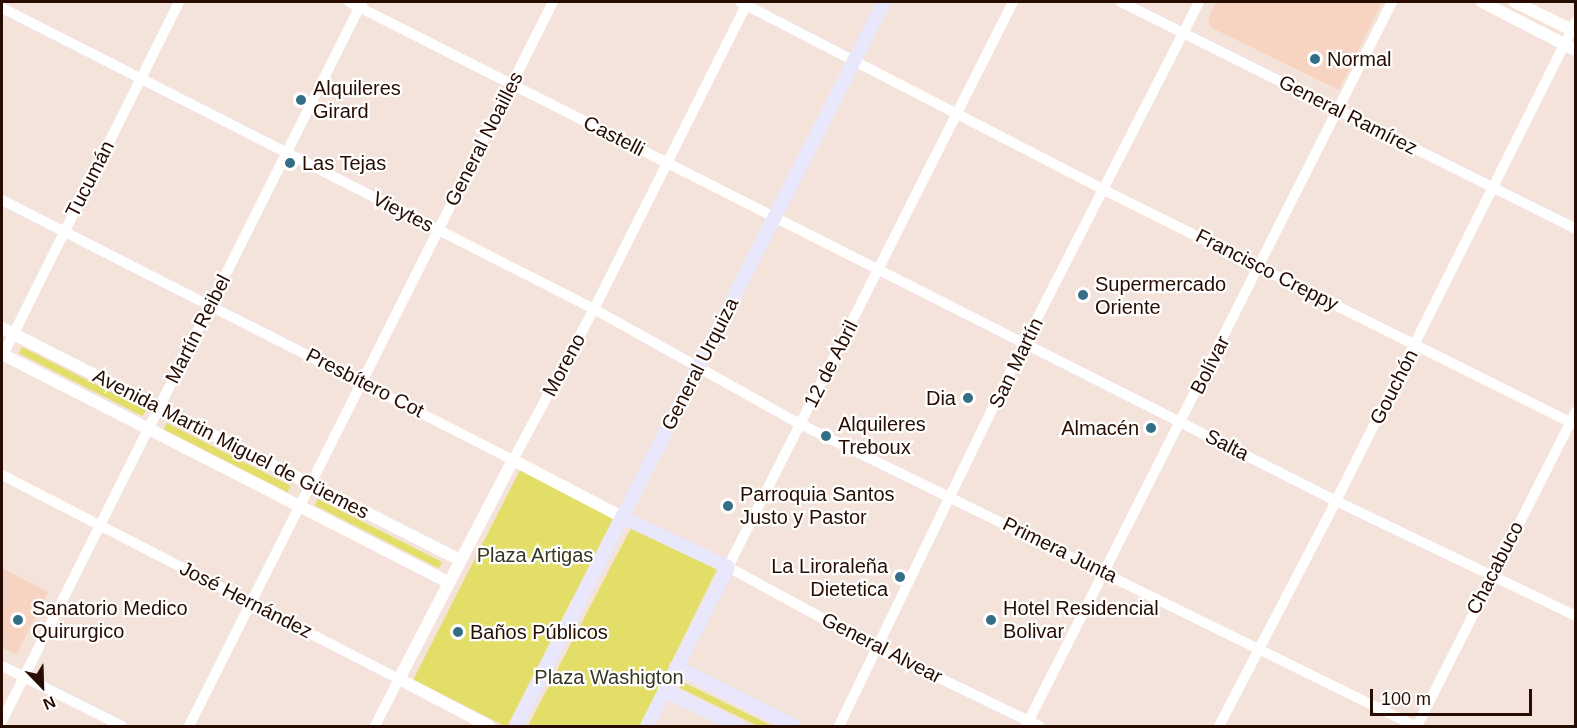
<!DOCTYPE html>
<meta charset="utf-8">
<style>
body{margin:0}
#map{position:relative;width:1577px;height:728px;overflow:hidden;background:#f4e3db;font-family:Arial,sans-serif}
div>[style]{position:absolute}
.built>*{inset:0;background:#f7d3c2}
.green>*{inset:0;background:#e2de68;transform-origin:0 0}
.minor>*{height:10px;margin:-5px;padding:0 5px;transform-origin:5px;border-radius:5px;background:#fff}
.tertiary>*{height:12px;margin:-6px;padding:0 6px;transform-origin:6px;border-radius:6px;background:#fff}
.secondary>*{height:14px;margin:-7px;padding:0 7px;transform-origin:7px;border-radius:7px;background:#e8e7fb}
.dots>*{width:16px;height:16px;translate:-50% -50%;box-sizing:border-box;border:3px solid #fff;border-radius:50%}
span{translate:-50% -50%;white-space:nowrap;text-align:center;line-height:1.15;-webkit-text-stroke:4.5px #fff;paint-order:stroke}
.poi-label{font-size:20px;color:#280c01}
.left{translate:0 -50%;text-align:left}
.right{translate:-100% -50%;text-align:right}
.street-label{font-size:20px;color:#280c01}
.park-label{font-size:20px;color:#383720}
.frame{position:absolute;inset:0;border:3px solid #280c01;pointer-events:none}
.north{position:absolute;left:12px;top:656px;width:60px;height:60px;-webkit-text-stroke:4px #fff;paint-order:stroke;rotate:157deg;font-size:16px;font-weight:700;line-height:24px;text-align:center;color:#280c01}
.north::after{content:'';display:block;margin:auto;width:21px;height:27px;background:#280c01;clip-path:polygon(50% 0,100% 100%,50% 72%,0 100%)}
.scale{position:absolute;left:1370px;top:689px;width:162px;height:27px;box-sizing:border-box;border:3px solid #280c01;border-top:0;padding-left:8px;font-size:18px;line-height:21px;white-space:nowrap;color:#280c01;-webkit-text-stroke:4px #fff;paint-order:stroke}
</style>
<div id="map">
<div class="built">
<div style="clip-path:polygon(1216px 2px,1382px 2px,1339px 90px,1212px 28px,1208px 19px)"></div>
<div style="clip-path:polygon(2px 568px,48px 592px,16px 655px,2px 647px)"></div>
</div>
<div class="green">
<div style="left:22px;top:347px;width:139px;height:7px;rotate:27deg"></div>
<div style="left:167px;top:423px;width:139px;height:7px;rotate:27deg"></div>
<div style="left:520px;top:470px;width:105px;height:235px;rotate:27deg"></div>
<div style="left:318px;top:499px;width:139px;height:7px;rotate:27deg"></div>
<div style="clip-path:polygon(633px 524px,717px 569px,640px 726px,528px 726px)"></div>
<div style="clip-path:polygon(683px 682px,772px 726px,758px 726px,680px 688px)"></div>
</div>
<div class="minor">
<div style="left:349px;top:2px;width:1106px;rotate:26.82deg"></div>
<div style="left:1336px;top:501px;width:266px;rotate:25.6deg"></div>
<div style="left:740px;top:2px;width:410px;rotate:27.3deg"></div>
<div style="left:1104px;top:190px;width:527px;rotate:26.47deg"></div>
<div style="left:1013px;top:2px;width:633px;rotate:116.77deg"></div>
<div style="left:728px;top:567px;width:170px;rotate:28.5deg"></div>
<div style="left:877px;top:648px;width:180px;rotate:25.7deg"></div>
<div style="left:1121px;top:2px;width:508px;rotate:26.51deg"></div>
<div style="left:2px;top:8px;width:664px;rotate:26.95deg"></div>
<div style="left:594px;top:309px;width:236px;rotate:29.2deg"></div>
<div style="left:800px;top:424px;width:685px;rotate:26.15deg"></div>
<div style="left:2px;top:200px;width:573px;rotate:26.97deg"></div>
<div style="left:513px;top:460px;width:171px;rotate:-61.8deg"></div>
<div style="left:594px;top:309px;width:343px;rotate:-63.4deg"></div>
<div style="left:2px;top:357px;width:397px;rotate:-63.5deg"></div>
<div style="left:2px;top:475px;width:446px;rotate:27.2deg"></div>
<div style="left:399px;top:679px;width:53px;rotate:117.1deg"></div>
<div style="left:2px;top:666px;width:134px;rotate:26.6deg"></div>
<div style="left:2px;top:721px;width:804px;rotate:-63.4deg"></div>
<div style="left:189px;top:726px;width:810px;rotate:-63.31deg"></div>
<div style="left:839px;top:726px;width:424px;rotate:-64.2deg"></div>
<div style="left:1024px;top:344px;width:384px;rotate:-62.9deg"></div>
<div style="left:1026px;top:726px;width:811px;rotate:-63.18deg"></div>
<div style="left:1219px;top:726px;width:254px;rotate:-62.5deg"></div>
<div style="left:1336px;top:501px;width:537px;rotate:-63.43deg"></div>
<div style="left:1417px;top:726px;width:353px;rotate:-63.2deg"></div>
</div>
<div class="tertiary">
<div style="left:1482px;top:2px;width:106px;rotate:27.1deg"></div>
<div style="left:1515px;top:2px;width:68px;rotate:26.2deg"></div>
<div style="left:2px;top:328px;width:513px;rotate:26.86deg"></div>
<div style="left:2px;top:354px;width:501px;rotate:27.08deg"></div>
<div style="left:489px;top:726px;width:102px;rotate:-152.4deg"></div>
<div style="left:399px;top:679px;width:247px;rotate:-62.5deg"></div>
<div style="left:513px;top:460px;width:123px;rotate:27.6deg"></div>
</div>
<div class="secondary">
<div style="left:622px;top:517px;width:117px;rotate:25.3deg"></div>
<div style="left:728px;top:567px;width:178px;rotate:117deg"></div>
<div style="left:676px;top:667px;width:132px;rotate:26.6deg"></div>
<div style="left:664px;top:690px;width:81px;rotate:26.3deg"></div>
<div style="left:516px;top:726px;width:812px;rotate:-63.06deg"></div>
</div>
<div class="dots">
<div style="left:1315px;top:59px;background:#336e86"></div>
<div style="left:301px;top:100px;background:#336e86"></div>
<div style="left:290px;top:163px;background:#336e86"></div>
<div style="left:1083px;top:295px;background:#336e86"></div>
<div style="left:968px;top:398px;background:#336e86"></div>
<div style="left:1151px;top:428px;background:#336e86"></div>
<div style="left:826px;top:436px;background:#336e86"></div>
<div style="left:728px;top:506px;background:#336e86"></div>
<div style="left:900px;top:577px;background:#336e86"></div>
<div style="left:18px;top:620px;background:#336e86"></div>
<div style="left:991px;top:620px;background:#336e86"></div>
<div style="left:458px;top:632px;background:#336e86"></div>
</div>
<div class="poi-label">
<span class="left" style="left:1327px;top:59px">Normal</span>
<span class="left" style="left:313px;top:100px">Alquileres<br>Girard</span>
<span class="left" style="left:302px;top:163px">Las Tejas</span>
<span class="left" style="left:1095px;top:296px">Supermercado<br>Oriente</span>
<span class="right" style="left:956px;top:398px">Dia</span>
<span class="left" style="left:838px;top:436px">Alquileres<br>Treboux</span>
<span class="right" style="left:1139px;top:428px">Almacén</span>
<span class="left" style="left:740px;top:506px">Parroquia Santos<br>Justo y Pastor</span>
<span class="right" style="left:888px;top:578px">La Liroraleña<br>Dietetica</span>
<span class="left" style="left:32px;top:620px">Sanatorio Medico<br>Quirurgico</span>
<span class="left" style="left:1003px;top:620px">Hotel Residencial<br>Bolivar</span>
<span class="left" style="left:470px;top:632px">Baños Públicos</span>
</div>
<div class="street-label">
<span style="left:1348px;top:115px;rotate:27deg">General Ramírez</span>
<span style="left:614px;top:136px;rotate:27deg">Castelli</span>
<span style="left:484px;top:139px;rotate:-63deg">General Noailles</span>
<span style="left:90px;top:179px;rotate:-63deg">Tucumán</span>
<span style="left:403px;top:212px;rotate:27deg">Vieytes</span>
<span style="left:1267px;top:270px;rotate:27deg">Francisco Creppy</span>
<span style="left:198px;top:329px;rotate:-63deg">Martín Reibel</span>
<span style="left:1016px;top:363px;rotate:-64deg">San Martín</span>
<span style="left:700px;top:364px;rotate:-63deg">General Urquiza</span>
<span style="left:831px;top:364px;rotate:-63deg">12 de Abril</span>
<span style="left:564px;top:365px;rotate:-62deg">Moreno</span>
<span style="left:1210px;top:365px;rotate:-63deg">Bolívar</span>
<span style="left:365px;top:383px;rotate:27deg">Presbítero Cot</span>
<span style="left:1394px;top:387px;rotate:-63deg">Gouchón</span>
<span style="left:231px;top:444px;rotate:27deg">Avenida Martin Miguel de Güemes</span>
<span style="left:1227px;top:445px;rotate:27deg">Salta</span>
<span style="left:1060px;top:550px;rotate:26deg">Primera Junta</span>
<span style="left:1495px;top:568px;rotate:-63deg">Chacabuco</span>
<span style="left:246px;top:600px;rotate:27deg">José Hernández</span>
<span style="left:882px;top:648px;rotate:27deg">General Alvear</span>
</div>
<div class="park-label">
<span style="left:535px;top:555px">Plaza Artigas</span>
<span style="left:609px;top:677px">Plaza Washigton</span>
</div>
<div class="frame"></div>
<div class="north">N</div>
<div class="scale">100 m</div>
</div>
